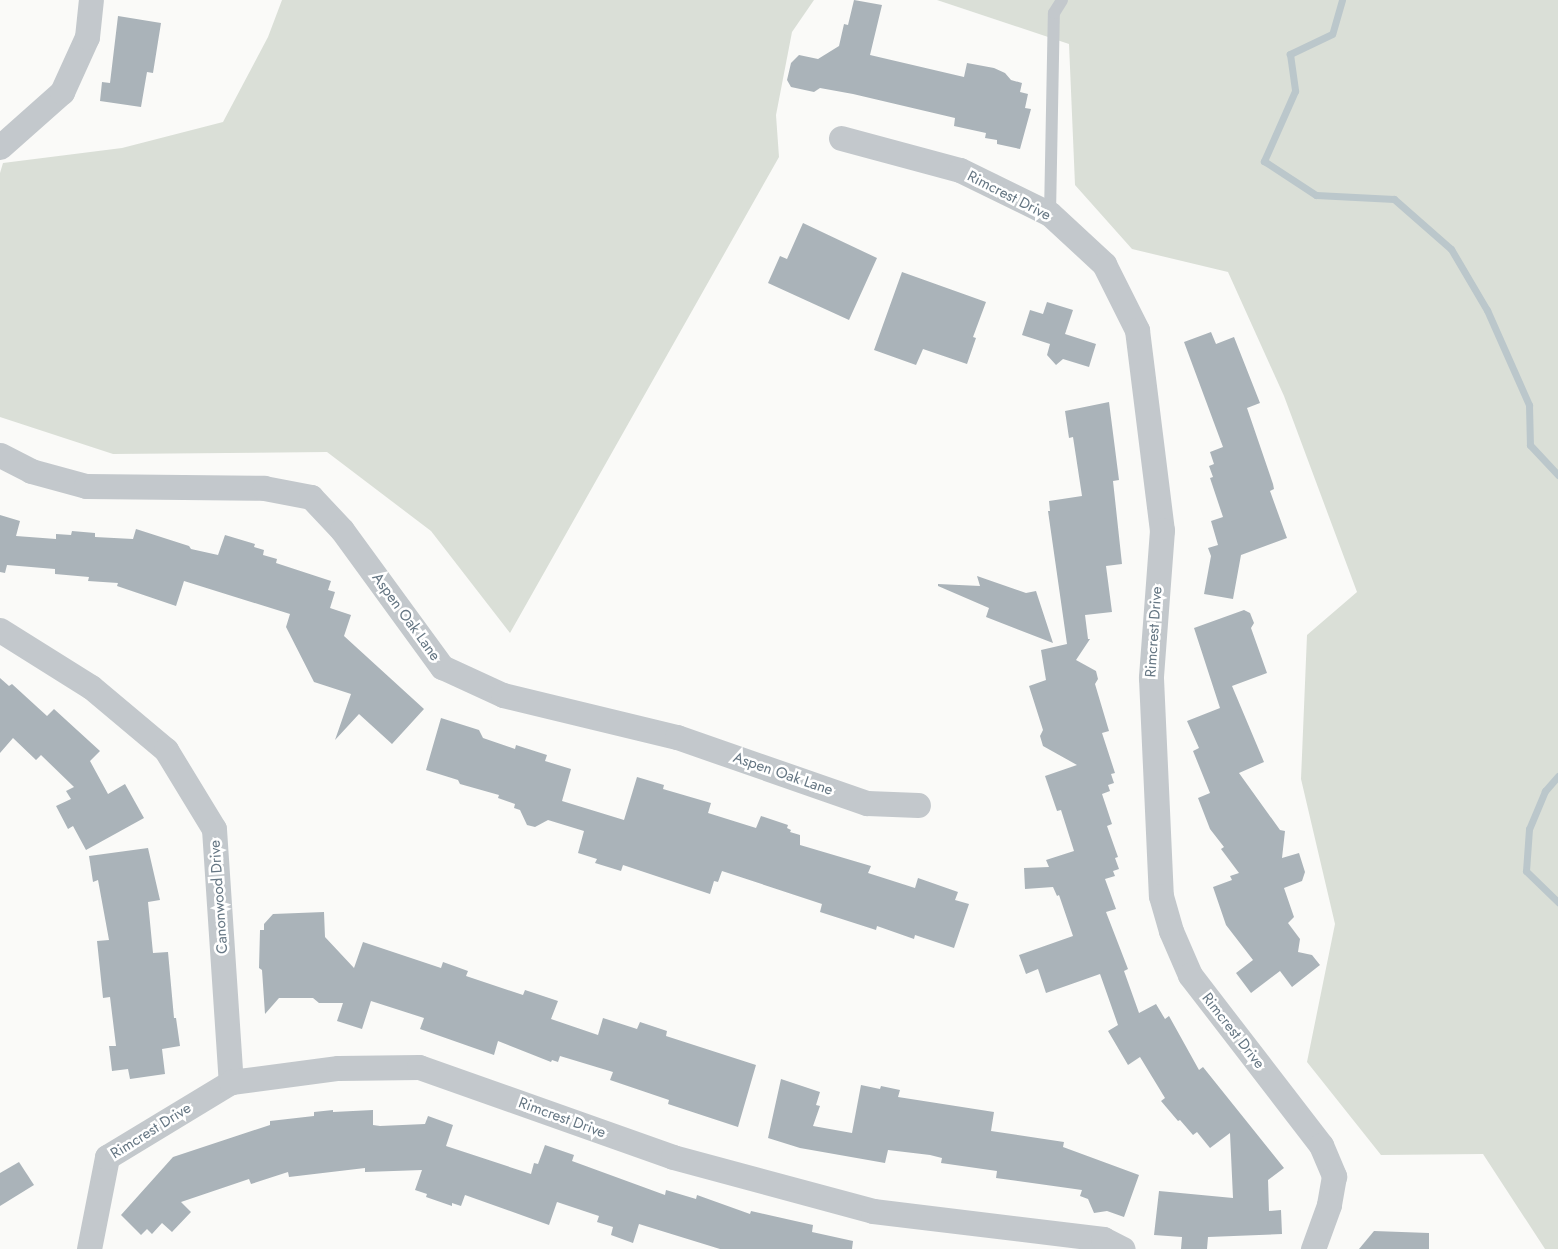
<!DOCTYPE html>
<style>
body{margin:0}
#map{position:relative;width:1558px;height:1249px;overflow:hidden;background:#fafaf8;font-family:Jost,sans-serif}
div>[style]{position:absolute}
.green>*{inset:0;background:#dadfd7}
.stream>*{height:7px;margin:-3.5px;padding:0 3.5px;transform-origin:3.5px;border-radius:3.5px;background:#bbc7cb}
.building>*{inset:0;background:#aab3b9}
.lane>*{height:12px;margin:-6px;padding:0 6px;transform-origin:6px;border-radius:6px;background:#c3c8cc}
.street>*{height:25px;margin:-12.5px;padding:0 12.5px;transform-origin:12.5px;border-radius:12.5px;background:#c3c8cc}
span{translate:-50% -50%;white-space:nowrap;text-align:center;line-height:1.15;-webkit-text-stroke:5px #fff;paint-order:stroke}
.street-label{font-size:15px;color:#657683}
</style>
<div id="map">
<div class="green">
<div style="clip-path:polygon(282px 0,814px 0,792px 32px,776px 115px,779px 157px,510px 633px,431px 531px,327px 452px,113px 454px,0 417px,0 173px,3px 163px,122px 148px,223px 122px,268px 37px)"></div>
<div style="clip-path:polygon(937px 0,1558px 0,1558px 1249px,1545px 1249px,1483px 1154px,1381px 1155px,1307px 1062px,1335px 924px,1301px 779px,1307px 635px,1357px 592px,1284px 396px,1228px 272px,1132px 249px,1075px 185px,1069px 44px)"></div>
</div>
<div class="stream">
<div style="left:1342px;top:0;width:35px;rotate:106deg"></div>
<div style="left:1332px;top:34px;width:47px;rotate:154.5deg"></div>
<div style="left:1290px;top:54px;width:37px;rotate:82deg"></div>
<div style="left:1295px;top:91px;width:77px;rotate:113.9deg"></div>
<div style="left:1264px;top:161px;width:62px;rotate:33.2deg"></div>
<div style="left:1316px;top:195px;width:78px;rotate:2.9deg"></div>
<div style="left:1394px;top:199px;width:76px;rotate:41.3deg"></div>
<div style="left:1451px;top:249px;width:71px;rotate:59.5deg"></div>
<div style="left:1487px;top:310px;width:104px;rotate:66.1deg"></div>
<div style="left:1529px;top:405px;width:40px;rotate:88.6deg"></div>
<div style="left:1530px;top:445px;width:41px;rotate:47deg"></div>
<div style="left:1558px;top:776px;width:20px;rotate:131deg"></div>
<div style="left:1545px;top:791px;width:41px;rotate:112.8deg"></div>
<div style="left:1529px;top:829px;width:42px;rotate:94.1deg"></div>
<div style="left:1526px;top:871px;width:45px;rotate:44.1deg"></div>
</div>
<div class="building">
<div style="clip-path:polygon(854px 0,882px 5px,870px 55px,964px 77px,967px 63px,994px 68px,1005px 73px,1011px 80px,1022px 83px,1020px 92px,1028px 94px,1025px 108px,1031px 109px,1020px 149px,997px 144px,997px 140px,985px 138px,986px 133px,954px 126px,955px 118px,853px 94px,820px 88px,814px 92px,791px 87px,787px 80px,791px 63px,799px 55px,818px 59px,839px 46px,844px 24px,848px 25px)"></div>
<div style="clip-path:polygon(118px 16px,161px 23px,153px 73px,147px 72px,141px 107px,100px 101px,102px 82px,110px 83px)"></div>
<div style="clip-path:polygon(803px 223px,877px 258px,849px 320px,768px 283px,780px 256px,787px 259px)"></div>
<div style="clip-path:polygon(902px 272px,986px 302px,973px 337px,976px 338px,967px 364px,923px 349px,916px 365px,874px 350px)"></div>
<div style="clip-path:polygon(1047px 302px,1073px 310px,1065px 334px,1096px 344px,1089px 367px,1063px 359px,1056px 365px,1047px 355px,1050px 344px,1022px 335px,1030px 310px,1043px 314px)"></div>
<div style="clip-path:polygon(1211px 332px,1216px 344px,1234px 337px,1260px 403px,1247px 408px,1273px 484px,1274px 489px,1270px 491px,1287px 538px,1241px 555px,1233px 599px,1204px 594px,1211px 556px,1208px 548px,1218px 545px,1211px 521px,1223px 517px,1210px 478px,1213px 477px,1209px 466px,1214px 464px,1210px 452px,1223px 447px,1184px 342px)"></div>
<div style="clip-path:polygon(1109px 402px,1119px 480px,1113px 481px,1122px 564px,1106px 566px,1112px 612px,1085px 615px,1088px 639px,1090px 639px,1076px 660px,1096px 671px,1098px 679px,1095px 684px,1109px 731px,1102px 733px,1115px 773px,1111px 774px,1114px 783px,1108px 785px,1110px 791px,1102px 794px,1112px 824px,1107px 826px,1118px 857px,1115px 858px,1119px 869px,1113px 871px,1115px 876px,1105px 879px,1116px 909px,1106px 912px,1128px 969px,1124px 971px,1139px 1013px,1156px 1004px,1165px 1019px,1169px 1016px,1199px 1070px,1203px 1067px,1284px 1168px,1268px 1180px,1269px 1211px,1281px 1210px,1282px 1234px,1208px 1237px,1207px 1249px,1181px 1249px,1182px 1237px,1154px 1235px,1159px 1191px,1233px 1198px,1230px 1133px,1210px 1148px,1197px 1132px,1193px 1135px,1180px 1120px,1178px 1121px,1161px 1101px,1165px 1098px,1140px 1057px,1128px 1065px,1108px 1031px,1118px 1025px,1100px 974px,1046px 993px,1038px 969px,1026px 974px,1019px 955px,1073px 936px,1059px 895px,1057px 896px,1053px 887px,1025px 889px,1024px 868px,1049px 867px,1046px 860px,1074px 851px,1061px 810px,1057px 811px,1045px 776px,1077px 765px,1043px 746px,1040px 736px,1043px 730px,1029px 686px,1046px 680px,1041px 650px,1067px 644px,1048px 511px,1050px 511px,1049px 501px,1082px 496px,1073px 437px,1069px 438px,1065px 411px)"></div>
<div style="clip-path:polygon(0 515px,20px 521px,16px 536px,56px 539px,56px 534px,71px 535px,72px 531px,95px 533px,95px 537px,133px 539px,136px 529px,189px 546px,191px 549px,218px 555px,225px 535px,255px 544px,254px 547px,264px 550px,263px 555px,277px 559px,276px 563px,331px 581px,328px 590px,335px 592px,330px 608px,351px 615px,344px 636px,424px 709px,392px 744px,359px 714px,335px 740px,351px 694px,314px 682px,286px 627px,290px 614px,184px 581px,176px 606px,117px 586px,118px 583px,88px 581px,89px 577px,55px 574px,55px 569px,7px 565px,5px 573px,0 572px)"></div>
<div style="clip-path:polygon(977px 576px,1026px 593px,1036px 591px,1053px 643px,986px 617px,989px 608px,938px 586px,938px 584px,980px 586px)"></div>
<div style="clip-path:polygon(1244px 610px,1250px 613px,1254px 623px,1251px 628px,1267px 673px,1232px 686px,1264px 762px,1239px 773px,1280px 830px,1285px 831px,1282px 858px,1299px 853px,1305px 872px,1302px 881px,1284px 888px,1294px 917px,1288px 923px,1300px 939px,1298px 952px,1312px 955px,1320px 965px,1292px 987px,1280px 971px,1251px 993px,1236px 973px,1253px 960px,1226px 925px,1213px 887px,1232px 880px,1230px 876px,1239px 873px,1221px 849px,1224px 847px,1210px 829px,1198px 798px,1210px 793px,1193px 751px,1199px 748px,1187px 721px,1220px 708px,1194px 628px)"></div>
<div style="clip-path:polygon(0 678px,9px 686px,12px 684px,47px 716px,54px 709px,100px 751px,90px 761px,108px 794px,125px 784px,144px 818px,86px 850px,73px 826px,68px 829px,56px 806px,71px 799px,66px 791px,74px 787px,41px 755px,36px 760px,13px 738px,0 753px)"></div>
<div style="clip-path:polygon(441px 718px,479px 730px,483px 738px,515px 749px,516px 745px,547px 755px,545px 761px,571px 769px,562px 801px,624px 820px,637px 777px,664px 785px,663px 789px,711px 803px,708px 813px,756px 828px,761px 816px,788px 825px,787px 828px,791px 830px,790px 832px,800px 835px,800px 845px,871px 866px,868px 873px,915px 888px,918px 878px,958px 892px,955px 900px,969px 904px,954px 948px,915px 935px,914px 939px,877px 926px,876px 930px,820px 912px,822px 904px,722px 871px,718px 882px,714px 881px,710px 894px,623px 865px,621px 871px,595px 863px,597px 859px,578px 853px,584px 831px,548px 820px,535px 827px,527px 825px,520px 810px,514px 808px,515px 804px,498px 798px,499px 795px,460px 784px,458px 780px,426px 770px)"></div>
<div style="clip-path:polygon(148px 848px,160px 900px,148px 902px,153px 953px,168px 952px,174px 1018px,176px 1018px,180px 1046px,162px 1049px,165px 1074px,130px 1079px,128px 1069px,112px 1071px,109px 1046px,116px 1046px,110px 997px,103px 998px,97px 941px,109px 940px,98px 880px,93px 882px,89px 856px)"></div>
<div style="clip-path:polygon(324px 912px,325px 937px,354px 968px,363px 942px,441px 968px,443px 962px,468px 971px,466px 976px,523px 995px,525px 990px,558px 1001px,551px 1019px,598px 1035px,603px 1018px,637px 1029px,640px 1022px,667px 1031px,666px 1036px,756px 1065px,738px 1127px,668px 1104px,669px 1100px,610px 1080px,613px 1072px,560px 1056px,558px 1062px,552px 1060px,551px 1062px,498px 1041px,494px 1055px,420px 1029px,424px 1018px,371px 1001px,362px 1029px,337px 1021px,343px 1003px,319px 1003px,313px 998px,279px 998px,265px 1014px,262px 970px,259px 968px,260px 930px,264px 930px,264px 924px,273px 914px)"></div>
<div style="clip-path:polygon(781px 1079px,820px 1092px,816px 1105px,820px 1106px,813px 1126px,852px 1133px,861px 1085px,880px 1089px,881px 1086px,900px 1090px,898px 1097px,994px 1112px,991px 1131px,1064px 1142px,1063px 1147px,1139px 1175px,1124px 1217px,1107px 1211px,1094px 1213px,1088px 1199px,1080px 1196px,1082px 1190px,996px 1178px,997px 1171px,941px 1163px,942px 1158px,930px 1155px,888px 1150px,885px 1163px,800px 1148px,768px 1138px)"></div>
<div style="clip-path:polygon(333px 1110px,333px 1112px,373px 1110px,373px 1125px,380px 1126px,425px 1124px,428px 1116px,453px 1125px,446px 1146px,531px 1174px,534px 1163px,538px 1164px,545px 1145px,574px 1155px,572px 1161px,665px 1195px,666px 1190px,696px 1199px,697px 1195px,750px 1214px,751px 1211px,813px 1225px,812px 1232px,853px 1241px,852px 1249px,720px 1249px,639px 1224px,633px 1243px,611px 1235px,613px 1227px,597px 1222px,599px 1216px,557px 1202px,549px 1225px,465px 1195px,461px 1206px,452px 1203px,452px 1206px,426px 1197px,427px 1194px,415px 1190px,422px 1170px,365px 1172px,365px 1168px,289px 1177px,288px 1172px,251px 1184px,249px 1179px,181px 1202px,191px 1212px,172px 1232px,162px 1223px,152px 1234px,147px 1229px,141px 1235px,121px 1215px,173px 1157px,270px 1125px,270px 1121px,314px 1116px,314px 1112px)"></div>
<div style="clip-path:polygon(19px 1162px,34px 1185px,0 1206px,0 1173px)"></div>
<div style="clip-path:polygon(1374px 1231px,1429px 1233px,1429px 1249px,1359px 1249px)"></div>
</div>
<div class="lane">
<div style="left:1050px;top:214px;width:201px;rotate:-88.9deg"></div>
<div style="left:1054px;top:13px;width:15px;rotate:-58deg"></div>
</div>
<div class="street">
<div style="left:841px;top:138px;width:123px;rotate:15.1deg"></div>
<div style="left:960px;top:170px;width:100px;rotate:26.1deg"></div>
<div style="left:1050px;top:214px;width:74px;rotate:42.8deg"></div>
<div style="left:1104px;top:264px;width:74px;rotate:63.4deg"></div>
<div style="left:1137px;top:330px;width:202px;rotate:82.9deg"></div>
<div style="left:1162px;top:530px;width:148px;rotate:94.3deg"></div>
<div style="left:1151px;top:678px;width:218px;rotate:87.4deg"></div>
<div style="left:1161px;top:896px;width:36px;rotate:74deg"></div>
<div style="left:1171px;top:931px;width:48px;rotate:66.6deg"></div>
<div style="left:1190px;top:975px;width:215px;rotate:52.4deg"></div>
<div style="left:1321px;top:1145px;width:34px;rotate:67deg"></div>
<div style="left:1334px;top:1176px;width:29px;rotate:100deg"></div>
<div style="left:1329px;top:1205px;width:47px;rotate:110deg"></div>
<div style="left:0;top:147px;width:83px;rotate:-41.6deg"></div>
<div style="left:62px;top:92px;width:60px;rotate:-65.6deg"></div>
<div style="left:87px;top:37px;width:37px;rotate:-84deg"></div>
<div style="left:0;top:455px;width:35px;rotate:27deg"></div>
<div style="left:31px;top:471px;width:57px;rotate:15.3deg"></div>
<div style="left:86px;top:486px;width:178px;rotate:0.6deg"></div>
<div style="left:264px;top:488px;width:48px;rotate:10.8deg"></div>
<div style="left:311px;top:497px;width:45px;rotate:46.8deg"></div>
<div style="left:342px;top:530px;width:170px;rotate:53.9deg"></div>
<div style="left:442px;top:667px;width:67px;rotate:24.7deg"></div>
<div style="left:503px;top:695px;width:179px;rotate:13.6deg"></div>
<div style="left:677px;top:737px;width:201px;rotate:19.2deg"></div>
<div style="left:867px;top:803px;width:51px;rotate:2.2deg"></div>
<div style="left:0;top:630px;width:107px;rotate:32.1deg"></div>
<div style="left:91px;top:687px;width:98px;rotate:40deg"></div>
<div style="left:166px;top:750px;width:92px;rotate:58.7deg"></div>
<div style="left:214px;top:829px;width:254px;rotate:86.2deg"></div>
<div style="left:89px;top:1249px;width:94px;rotate:-78.9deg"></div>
<div style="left:107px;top:1157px;width:145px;rotate:-31.2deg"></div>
<div style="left:231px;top:1082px;width:108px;rotate:-7.5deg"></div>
<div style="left:338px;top:1068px;width:81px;rotate:-0.7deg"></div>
<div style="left:419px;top:1067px;width:269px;rotate:19.5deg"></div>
<div style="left:673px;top:1157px;width:207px;rotate:15.1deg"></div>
<div style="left:873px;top:1211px;width:232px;rotate:6.9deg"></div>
<div style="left:1103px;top:1239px;width:22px;rotate:27deg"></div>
</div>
<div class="street-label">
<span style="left:1009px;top:196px;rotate:27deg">Rimcrest Drive</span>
<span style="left:406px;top:617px;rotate:54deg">Aspen Oak Lane</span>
<span style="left:1154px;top:632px;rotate:-86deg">Rimcrest Drive</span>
<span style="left:783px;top:774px;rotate:19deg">Aspen Oak Lane</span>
<span style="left:219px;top:897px;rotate:-94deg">Canonwood Drive</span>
<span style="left:1233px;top:1031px;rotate:52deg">Rimcrest Drive</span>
<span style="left:562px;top:1118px;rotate:20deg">Rimcrest Drive</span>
<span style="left:151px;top:1131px;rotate:-32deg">Rimcrest Drive</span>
</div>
</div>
